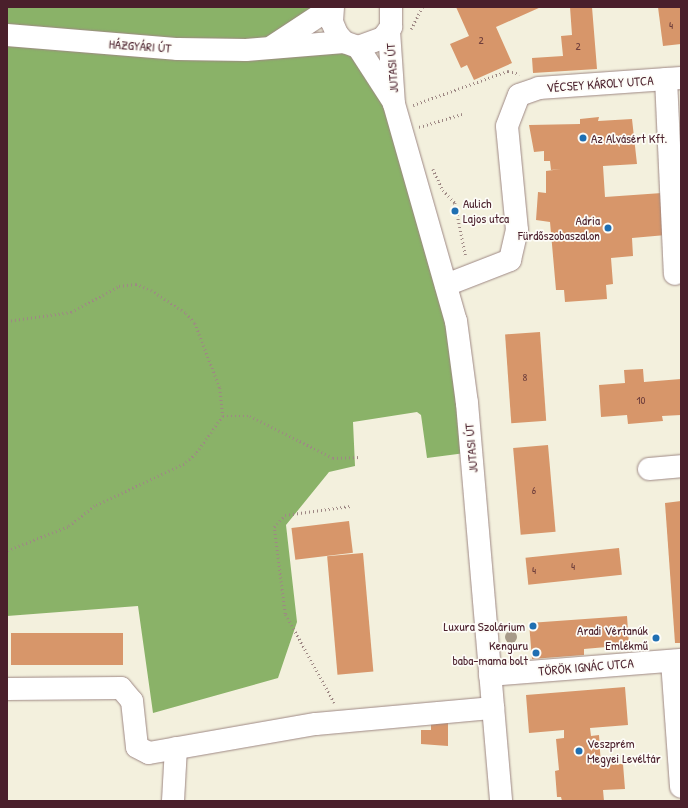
<!DOCTYPE html>
<meta charset="utf-8">
<style>
body{margin:0}
#map{position:relative;width:688px;height:808px;overflow:hidden;background:#f3f0dd;font-family:"Patrick Hand",sans-serif}
div>[style]{position:absolute}
.forest>*{inset:0;background:#8ab268}
.building>*{inset:0;background:#d7966a;transform-origin:0 0}
.path>*{height:2.5px;margin-top:-1.25px;transform-origin:0;background:repeating-linear-gradient(90deg,#9e8884 0 1px,transparent 0 4px)}
.roads{filter:drop-shadow(0 0 1px #9e8884) drop-shadow(0 0 1px #9e8884)}
.minor>*{height:22px;margin:-11px;padding:0 11px;transform-origin:11px;border-radius:11px;background:#fff}
.trees>*{width:12px;height:12px;margin:-6px;border-radius:50%;background:#a79a88}
.dots>*{width:11px;height:11px;translate:-50% -50%;box-sizing:border-box;border:2px solid #fdfcf7;border-radius:50%}
span{translate:-50% -50%;white-space:nowrap;text-align:center;line-height:1.15;-webkit-text-stroke:3.5px #fdfcf7;paint-order:stroke}
.number-label{font-size:11px;color:#6d3d3b}
.number-label span{-webkit-text-stroke-width:0}
.street-label{font-size:13px;color:#4a1f2b}
.poi-label{font-size:13px;color:#4a1f2b}
.left{translate:0 -50%;text-align:left}
.right{translate:-100% -50%;text-align:right}
.frame{position:absolute;inset:0;border:8px solid #4a1f2b;pointer-events:none}
</style>
<div id="map">
<div class="forest">
<div style="clip-path:polygon(7px 7px,330px 7px,279px 40px,344px 44px,405px 132px,473px 452px,427px 458px,421px 415px,417px 412px,353px 422px,355px 466px,329px 472px,286px 525px,297px 622px,278px 678px,153px 713px,138px 606px,7px 616px)"></div>
</div>
<div class="building">
<div style="clip-path:polygon(456px 7px,541px 7px,496px 27px,512px 63px,474px 80px,467px 65px,461px 68px,450px 44px,469px 36px)"></div>
<div style="clip-path:polygon(570px 7px,592px 7px,597px 69px,533px 73px,532px 58px,563px 56px,561px 36px,572px 35px)"></div>
<div style="clip-path:polygon(658px 7px,681px 7px,681px 44px,663px 46px)"></div>
<div style="clip-path:polygon(599px 117px,598px 121px,632px 119px,637px 164px,603px 166px,605px 197px,662px 193px,666px 235px,632px 238px,633px 256px,611px 258px,613px 284px,606px 285px,607px 299px,565px 302px,564px 290px,556px 290px,550px 222px,536px 220px,538px 192px,546px 193px,546px 171px,561px 169px,551px 170px,550px 161px,544px 161px,544px 151px,534px 152px,529px 125px,580px 124px,580px 119px)"></div>
<div style="left:540px;top:332px;width:89px;height:35px;rotate:86deg"></div>
<div style="clip-path:polygon(643px 369px,644px 382px,681px 379px,681px 415px,662px 416px,663px 421px,628px 424px,627px 415px,601px 417px,599px 385px,625px 383px,624px 370px)"></div>
<div style="left:548px;top:445px;width:87px;height:35px;rotate:85deg"></div>
<div style="clip-path:polygon(681px 501px,681px 643px,675px 643px,665px 503px)"></div>
<div style="left:349px;top:521px;width:32px;height:58px;rotate:83deg"></div>
<div style="left:619px;top:548px;width:27px;height:94px;rotate:84deg"></div>
<div style="left:363px;top:553px;width:119px;height:36px;rotate:85deg"></div>
<div style="clip-path:polygon(627px 616px,629px 645px,584px 649px,584px 655px,532px 659px,529px 623px)"></div>
<div style="left:123px;top:633px;width:32px;height:112px;rotate:90deg"></div>
<div style="clip-path:polygon(625px 687px,628px 725px,590px 728px,591px 736px,599px 735px,601px 765px,623px 764px,625px 789px,603px 790px,604px 801px,562px 801px,561px 797px,557px 797px,555px 771px,559px 770px,556px 739px,564px 738px,564px 730px,529px 733px,526px 695px)"></div>
<div style="clip-path:polygon(448px 722px,448px 746px,421px 744px,421px 730px,431px 730px,431px 723px)"></div>
</div>
<div class="path">
<div style="left:411px;top:29px;width:25px;rotate:-63deg"></div>
<div style="left:413px;top:105px;width:101px;rotate:-19.7deg"></div>
<div style="left:508px;top:71px;width:12px;rotate:14deg"></div>
<div style="left:419px;top:127px;width:45px;rotate:-16.8deg"></div>
<div style="left:433px;top:169px;width:23px;rotate:65deg"></div>
<div style="left:443px;top:190px;width:18px;rotate:47deg"></div>
<div style="left:455px;top:203px;width:55px;rotate:78.5deg"></div>
<div style="left:7px;top:321px;width:65px;rotate:-8deg"></div>
<div style="left:71px;top:312px;width:55px;rotate:-28.4deg"></div>
<div style="left:119px;top:286px;width:17px;rotate:-7deg"></div>
<div style="left:136px;top:284px;width:16px;rotate:22deg"></div>
<div style="left:151px;top:290px;width:42px;rotate:33.3deg"></div>
<div style="left:186px;top:313px;width:13px;rotate:48deg"></div>
<div style="left:195px;top:323px;width:70px;rotate:69deg"></div>
<div style="left:220px;top:388px;width:28px;rotate:84deg"></div>
<div style="left:223px;top:416px;width:47px;rotate:125.4deg"></div>
<div style="left:196px;top:454px;width:16px;rotate:140deg"></div>
<div style="left:184px;top:464px;width:98px;rotate:154.7deg"></div>
<div style="left:95px;top:506px;width:34px;rotate:142deg"></div>
<div style="left:68px;top:527px;width:66px;rotate:158.5deg"></div>
<div style="left:223px;top:416px;width:27px"></div>
<div style="left:250px;top:416px;width:93px;rotate:26.8deg"></div>
<div style="left:333px;top:458px;width:27px;rotate:-2deg"></div>
<div style="left:334px;top:703px;width:102px;rotate:-118.8deg"></div>
<div style="left:285px;top:614px;width:88px;rotate:-97.2deg"></div>
<div style="left:274px;top:527px;width:16px;rotate:-47deg"></div>
<div style="left:285px;top:515px;width:66px;rotate:-7.9deg"></div>
</div>
<div class="roads">
<div class="minor">
<div style="left:333px;top:7px;width:15px;rotate:94deg"></div>
<div style="left:332px;top:22px;width:13px;rotate:67deg"></div>
<div style="left:337px;top:34px;width:11px;rotate:49deg"></div>
<div style="left:344px;top:42px;width:15px;rotate:20deg"></div>
<div style="left:358px;top:47px;width:27px;rotate:-20deg"></div>
<div style="left:383px;top:38px;width:14px;rotate:-54deg"></div>
<div style="left:391px;top:27px;width:20px;rotate:-90deg"></div>
<div style="left:389px;top:31px;width:73px;rotate:86.1deg"></div>
<div style="left:394px;top:104px;width:226px;rotate:74.1deg"></div>
<div style="left:456px;top:321px;width:83px;rotate:82.4deg"></div>
<div style="left:467px;top:403px;width:399px;rotate:85.1deg"></div>
<div style="left:7px;top:35px;width:172px;rotate:4.7deg"></div>
<div style="left:178px;top:49px;width:68px;rotate:0.8deg"></div>
<div style="left:246px;top:50px;width:98px;rotate:-4.7deg"></div>
<div style="left:273px;top:46px;width:71px;rotate:-33.5deg"></div>
<div style="left:358px;top:47px;width:64px;rotate:57.1deg"></div>
<div style="left:666px;top:79px;width:195px;rotate:87.4deg"></div>
<div style="left:446px;top:285px;width:69px;rotate:-21.3deg"></div>
<div style="left:510px;top:260px;width:31px;rotate:-77deg"></div>
<div style="left:517px;top:230px;width:104px;rotate:-95.5deg"></div>
<div style="left:507px;top:126px;width:33px;rotate:-69deg"></div>
<div style="left:519px;top:95px;width:21px;rotate:-19deg"></div>
<div style="left:539px;top:88px;width:142px;rotate:-4deg"></div>
<div style="left:649px;top:469px;width:32px;rotate:-5deg"></div>
<div style="left:672px;top:661px;width:126px;rotate:85.9deg"></div>
<div style="left:490px;top:675px;width:192px;rotate:-4.5deg"></div>
<div style="left:7px;top:689px;width:114px;rotate:-0.5deg"></div>
<div style="left:121px;top:688px;width:17px;rotate:50deg"></div>
<div style="left:132px;top:701px;width:46px;rotate:83.8deg"></div>
<div style="left:137px;top:747px;width:13px;rotate:27deg"></div>
<div style="left:149px;top:753px;width:169px;rotate:-9.9deg"></div>
<div style="left:316px;top:724px;width:178px;rotate:-5.2deg"></div>
<div style="left:173px;top:801px;width:53px;rotate:-86.8deg"></div>
</div>
</div>
<div class="trees">
<div style="left:511px;top:637px"></div>
</div>
<div class="dots">
<div style="left:583px;top:138px;background:#1f6fb2"></div>
<div style="left:455px;top:211px;background:#1f6fb2"></div>
<div style="left:608px;top:228px;background:#1f6fb2"></div>
<div style="left:533px;top:626px;background:#1f6fb2"></div>
<div style="left:656px;top:638px;background:#1f6fb2"></div>
<div style="left:536px;top:653px;background:#1f6fb2"></div>
<div style="left:579px;top:751px;background:#1f6fb2"></div>
</div>
<div class="number-label">
<span style="left:671px;top:25px">4</span>
<span style="left:481px;top:40px">2</span>
<span style="left:578px;top:46px">2</span>
<span style="left:525px;top:377px">8</span>
<span style="left:641px;top:400px">10</span>
<span style="left:534px;top:490px">6</span>
<span style="left:573px;top:566px">4</span>
<span style="left:534px;top:570px">4</span>
</div>
<div class="street-label">
<span style="left:140px;top:46px;rotate:4deg">HÁZGYÁRI ÚT</span>
<span style="left:392px;top:68px;rotate:-94deg">JUTASI ÚT</span>
<span style="left:600px;top:84px;rotate:-4deg">VÉCSEY KÁROLY UTCA</span>
<span style="left:471px;top:448px;rotate:-95deg">JUTASI ÚT</span>
<span style="left:586px;top:667px;rotate:-5deg">TÖRÖK IGNÁC UTCA</span>
</div>
<div class="poi-label">
<span class="left" style="left:591px;top:138px">Az Alvásért Kft.</span>
<span class="left" style="left:463px;top:211px">Aulich<br>Lajos utca</span>
<span class="right" style="left:600px;top:228px">Adria<br>Fürdőszobaszalon</span>
<span class="right" style="left:525px;top:626px">Luxura Szolárium</span>
<span class="right" style="left:648px;top:638px">Aradi Vértanúk<br>Emlékmű</span>
<span class="right" style="left:528px;top:653px">Kenguru<br>baba-mama bolt</span>
<span class="left" style="left:587px;top:751px">Veszprém<br>Megyei Levéltár</span>
</div>
<div class="frame"></div>
</div>
